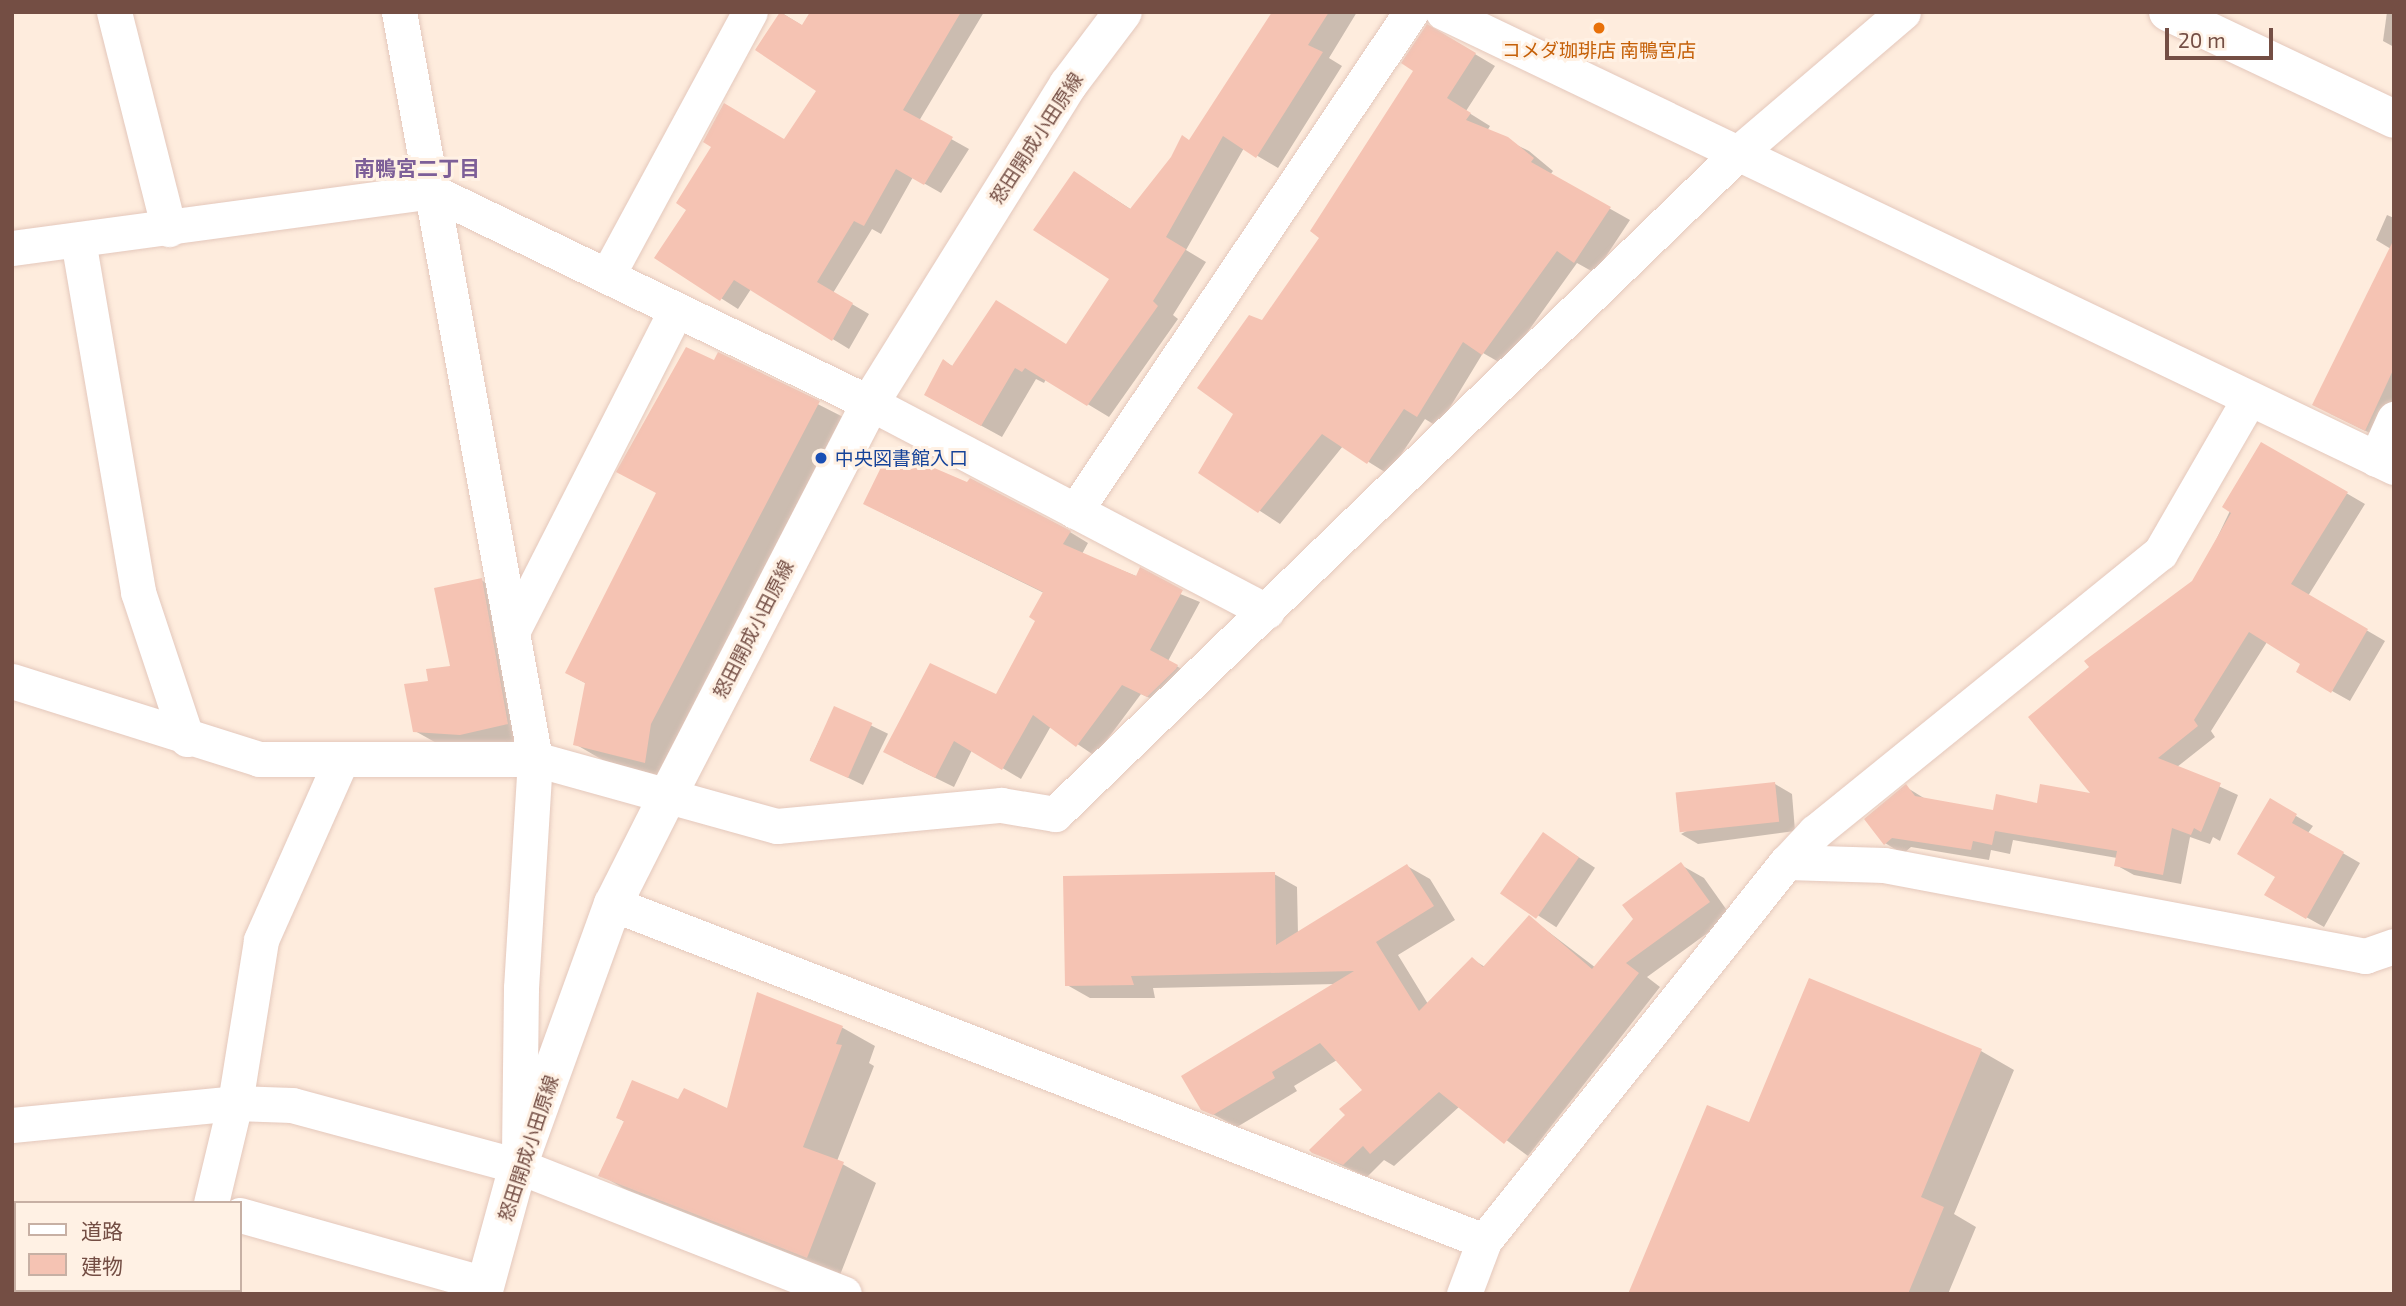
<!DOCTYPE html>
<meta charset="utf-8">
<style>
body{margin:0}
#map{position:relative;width:2406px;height:1306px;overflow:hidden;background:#feecdd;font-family:"Exo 2","Noto Sans JP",sans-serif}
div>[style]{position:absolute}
.shadow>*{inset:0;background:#0003;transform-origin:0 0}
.building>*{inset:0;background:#f5c3b3;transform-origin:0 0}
.roads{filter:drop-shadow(0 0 2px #e4c8bc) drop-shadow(0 0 2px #e4c8bc)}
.minor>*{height:35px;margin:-17.5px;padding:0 17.5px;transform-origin:17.5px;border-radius:17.5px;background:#fff}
.secondary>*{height:38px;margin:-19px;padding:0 19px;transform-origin:19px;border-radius:19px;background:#fff}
.dots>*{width:19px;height:19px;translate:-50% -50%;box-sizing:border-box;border:4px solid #fff1e4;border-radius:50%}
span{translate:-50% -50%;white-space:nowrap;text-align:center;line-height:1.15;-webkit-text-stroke:6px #fff1e4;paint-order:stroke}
.food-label{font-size:19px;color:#c56008}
.street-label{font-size:19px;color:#744e44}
.transit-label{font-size:19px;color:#164399}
.left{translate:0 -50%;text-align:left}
.neighbourhood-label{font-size:21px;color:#7d5f98;font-weight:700}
.frame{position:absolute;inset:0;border:14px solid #744e44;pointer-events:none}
.legend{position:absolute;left:14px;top:1201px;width:228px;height:91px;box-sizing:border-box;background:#fff1e4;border:2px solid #c7b0a4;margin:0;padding:9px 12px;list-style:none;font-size:21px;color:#744e44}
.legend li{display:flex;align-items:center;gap:14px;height:35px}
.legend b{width:35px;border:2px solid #c7b0a4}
.scale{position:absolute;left:2165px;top:28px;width:108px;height:32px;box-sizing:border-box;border:4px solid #744e44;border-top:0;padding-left:9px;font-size:21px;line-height:24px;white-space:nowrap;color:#744e44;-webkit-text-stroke:5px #fff1e4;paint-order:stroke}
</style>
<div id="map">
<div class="shadow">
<div style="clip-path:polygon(811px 12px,984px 12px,919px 121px,969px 149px,941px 193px,913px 177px,881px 234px,872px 229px,833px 293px,869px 314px,849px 349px,751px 289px,738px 309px,656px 257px,785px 141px,819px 91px,757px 49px,782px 13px,803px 26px)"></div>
<div style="clip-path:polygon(1275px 12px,1357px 12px,1329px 58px,1342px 66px,1278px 168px,1244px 148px,1186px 250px,1206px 262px,1173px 315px,1178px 319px,1109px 417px,1046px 379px,1044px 383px,1036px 379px,1002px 437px,947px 407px,944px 361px,954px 367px,1067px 346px,1111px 278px,1095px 186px,1132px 210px,1191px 142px)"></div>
<div style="clip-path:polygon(2387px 12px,2394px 12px,2394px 47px,2383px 41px)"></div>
<div style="clip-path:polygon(1428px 26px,1495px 66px,1466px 111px,1490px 126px,1487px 131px,1529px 151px,1553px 171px,1550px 175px,1630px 220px,1595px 273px,1577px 263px,1504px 365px,1483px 353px,1438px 427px,1425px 419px,1388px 474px,1343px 446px,1280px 524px,1200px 472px,1236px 413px,1263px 322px,1321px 237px,1416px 70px)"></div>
<div style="clip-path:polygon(2387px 215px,2394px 218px,2394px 414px,2382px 439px,2331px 414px,2391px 249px,2376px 240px)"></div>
<div style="clip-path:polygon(719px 354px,851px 421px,677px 780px,606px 762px,575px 744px,587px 684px,567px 673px,658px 493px)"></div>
<div style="clip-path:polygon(2262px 444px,2365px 504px,2308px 596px,2385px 641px,2350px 701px,2298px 672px,2303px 663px,2267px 642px,2211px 731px,2215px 737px,2177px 767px,2238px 795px,2220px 841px,2213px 837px,2210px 844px,2190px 837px,2181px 884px,2134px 875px,2116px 865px,2117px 858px,2013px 840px,2010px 854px,1991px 850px,1989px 860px,1911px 847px,1903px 854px,1885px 843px,1906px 787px,1927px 800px,1994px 812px,2094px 795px)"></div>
<div style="clip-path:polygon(884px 514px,1070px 532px,1088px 543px,1082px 554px,1200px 602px,1168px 661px,1195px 677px,1167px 706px,1141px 694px,1095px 756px,1051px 726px,1021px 779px,972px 750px,954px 787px,903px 762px,997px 697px,1038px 620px,1044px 593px)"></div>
<div style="clip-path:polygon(481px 580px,506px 594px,533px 738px,486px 748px,440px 745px,415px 731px,430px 683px,453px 668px)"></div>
<div style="left:835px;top:708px;width:59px;height:57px;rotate:26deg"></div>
<div style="clip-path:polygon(1775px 784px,1792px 794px,1795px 831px,1698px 844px,1681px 834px)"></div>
<div style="clip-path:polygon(2271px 801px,2313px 826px,2308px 833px,2360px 863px,2324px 927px,2267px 895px,2277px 876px)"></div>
<div style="left:1543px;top:834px;width:62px;height:71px;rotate:33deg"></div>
<div style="clip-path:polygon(1681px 865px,1704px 878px,1731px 916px,1647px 977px,1660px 987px,1528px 1156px,1460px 1106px,1394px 1166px,1384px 1160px,1367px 1177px,1334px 1162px,1312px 1150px,1347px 1115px,1364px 1090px,1337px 1060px,1294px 1086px,1297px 1091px,1237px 1127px,1203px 1109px,1336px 984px,1153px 988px,1155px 998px,1090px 998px,1067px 985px,1274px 874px,1297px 887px,1298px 934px,1407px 866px,1430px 879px,1455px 920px,1398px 955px,1428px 1004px,1472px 959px,1485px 967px,1529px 917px,1596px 968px)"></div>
<div style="clip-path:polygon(1810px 980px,1981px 1051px,2014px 1070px,1954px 1214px,1976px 1227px,1948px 1294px,1630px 1294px,1750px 1124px)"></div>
<div style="clip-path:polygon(758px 994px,843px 1028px,875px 1046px,869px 1063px,874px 1066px,837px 1161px,876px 1183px,840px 1275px,633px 1194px,601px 1175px,625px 1122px,618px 1118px,679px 1101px,728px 1110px)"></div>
</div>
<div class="building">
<div style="clip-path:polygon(780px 12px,802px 25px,810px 12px,961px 12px,903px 110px,953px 137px,924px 185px,896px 169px,864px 226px,854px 221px,817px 282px,853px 303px,832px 341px,734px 280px,720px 301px,654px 258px,686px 210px,676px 203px,711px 147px,703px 142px,724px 103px,784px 139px,816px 91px,755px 50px)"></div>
<div style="clip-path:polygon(1272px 12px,1329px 12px,1308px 45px,1323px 52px,1256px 158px,1223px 136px,1166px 237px,1186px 249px,1153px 301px,1158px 306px,1087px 406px,1025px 368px,1022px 372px,1015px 368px,981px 426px,924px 395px,943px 359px,952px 366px,996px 300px,1066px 344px,1109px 279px,1033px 230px,1074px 171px,1130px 209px,1171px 157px,1182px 135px,1189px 140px)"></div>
<div style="clip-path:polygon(1427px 24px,1476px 53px,1447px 98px,1471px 113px,1466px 120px,1508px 137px,1534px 158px,1531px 162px,1611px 207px,1574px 263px,1557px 251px,1482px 355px,1463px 342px,1417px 417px,1404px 409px,1367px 464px,1322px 434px,1258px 513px,1198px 473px,1233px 414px,1197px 388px,1249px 315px,1262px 320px,1319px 238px,1310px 231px,1413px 71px,1401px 63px)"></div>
<div style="clip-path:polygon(2394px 239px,2394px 368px,2365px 431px,2312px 405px)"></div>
<div style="clip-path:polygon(686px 347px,714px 360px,718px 352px,820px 401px,651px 724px,645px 763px,573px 745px,585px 683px,565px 673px,656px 493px,616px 472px)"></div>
<div style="clip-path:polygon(2261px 442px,2348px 492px,2291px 584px,2368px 629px,2331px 693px,2296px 672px,2300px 664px,2249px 632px,2194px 720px,2198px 726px,2158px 758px,2221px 783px,2201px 832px,2194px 828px,2191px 835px,2172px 828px,2163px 875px,2114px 866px,2117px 851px,1995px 831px,1992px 845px,1973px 841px,1971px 850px,1892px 838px,1884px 845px,1864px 819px,1906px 784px,1915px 796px,1993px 810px,1996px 794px,2037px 803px,2040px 784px,2090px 793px,2028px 717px,2089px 667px,2084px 661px,2192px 581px,2231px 513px,2222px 507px)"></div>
<div style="clip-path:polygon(890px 449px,967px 482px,970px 478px,1071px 531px,1063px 544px,1136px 576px,1140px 567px,1183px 590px,1150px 650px,1178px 665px,1176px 669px,1147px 697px,1122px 685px,1076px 747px,1033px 715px,1002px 770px,954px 741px,935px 778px,883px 752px,930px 663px,996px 694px,1035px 621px,1029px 617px,1043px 592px,863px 504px)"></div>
<div style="clip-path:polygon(482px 578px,508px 724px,460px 735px,413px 732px,404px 684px,428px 681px,426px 669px,450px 666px,434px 588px)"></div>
<div style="left:834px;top:706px;width:42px;height:60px;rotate:24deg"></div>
<div style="left:1775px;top:782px;width:40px;height:100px;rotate:84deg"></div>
<div style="clip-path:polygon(2270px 798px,2297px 814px,2292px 823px,2344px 852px,2306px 919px,2264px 895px,2275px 877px,2237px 854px)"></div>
<div style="left:1543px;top:832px;width:44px;height:75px;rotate:35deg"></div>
<div style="clip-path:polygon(1681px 862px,1710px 902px,1626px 963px,1639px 973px,1504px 1144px,1439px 1092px,1370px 1154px,1363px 1146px,1343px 1165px,1312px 1153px,1309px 1150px,1345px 1115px,1339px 1109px,1362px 1090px,1320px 1043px,1272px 1072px,1275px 1078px,1213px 1115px,1201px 1110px,1181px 1076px,1354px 971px,1131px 976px,1134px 985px,1065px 986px,1063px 876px,1275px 872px,1276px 945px,1407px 864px,1434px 906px,1376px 942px,1419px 1011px,1472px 957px,1483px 967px,1529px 915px,1592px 969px,1633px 919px,1622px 905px)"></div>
<div style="clip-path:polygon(1809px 978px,1982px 1049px,1921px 1197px,1944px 1207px,1908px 1294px,1628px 1294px,1707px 1105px,1749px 1122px)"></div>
<div style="clip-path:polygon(757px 992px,843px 1026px,836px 1044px,842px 1045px,803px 1147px,844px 1162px,807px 1258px,598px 1176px,624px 1121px,616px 1118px,632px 1080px,678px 1099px,684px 1088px,727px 1108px)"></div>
</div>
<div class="roads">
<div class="minor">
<div style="left:114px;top:12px;width:224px;rotate:75.8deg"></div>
<div style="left:399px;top:12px;width:759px;rotate:79.68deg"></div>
<div style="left:535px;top:759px;width:229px;rotate:93.5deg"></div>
<div style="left:521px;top:988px;width:166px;rotate:90.7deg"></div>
<div style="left:1443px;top:12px;width:1054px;rotate:25.57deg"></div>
<div style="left:78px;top:240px;width:357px;rotate:80.3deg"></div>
<div style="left:138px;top:592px;width:155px;rotate:71.6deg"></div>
<div style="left:12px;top:248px;width:423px;rotate:-7.7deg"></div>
<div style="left:431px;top:191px;width:488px;rotate:25.8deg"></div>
<div style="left:870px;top:403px;width:448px;rotate:27.7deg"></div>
<div style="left:607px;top:276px;width:300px;rotate:-61.6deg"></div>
<div style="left:2376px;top:459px;width:44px;rotate:-65.8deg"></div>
<div style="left:1075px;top:511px;width:602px;rotate:-56.05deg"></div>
<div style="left:512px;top:632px;width:361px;rotate:-63deg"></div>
<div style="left:12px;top:681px;width:259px;rotate:17.5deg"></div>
<div style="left:259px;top:759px;width:276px"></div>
<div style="left:535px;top:759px;width:251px;rotate:15.5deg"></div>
<div style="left:777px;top:826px;width:225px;rotate:-5.4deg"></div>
<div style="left:1001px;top:805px;width:55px;rotate:9.5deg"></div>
<div style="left:1055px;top:814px;width:950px;rotate:-44.06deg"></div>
<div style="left:1738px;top:153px;width:217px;rotate:-40.5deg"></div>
<div style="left:1787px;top:862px;width:41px;rotate:-47deg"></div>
<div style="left:1815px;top:832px;width:444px;rotate:-39deg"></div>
<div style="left:2160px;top:553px;width:178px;rotate:-60deg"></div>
<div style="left:613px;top:904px;width:934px;rotate:21.15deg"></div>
<div style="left:12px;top:1125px;width:224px;rotate:-5.6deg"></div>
<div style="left:235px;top:1103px;width:57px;rotate:2deg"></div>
<div style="left:292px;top:1105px;width:234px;rotate:15.1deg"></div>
<div style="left:518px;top:1166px;width:350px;rotate:21.4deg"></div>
<div style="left:211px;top:1203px;width:103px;rotate:-76.5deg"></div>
<div style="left:235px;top:1103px;width:165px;rotate:-80.9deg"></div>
<div style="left:261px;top:940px;width:197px;rotate:-66deg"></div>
<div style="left:240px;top:1215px;width:255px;rotate:15.7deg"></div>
<div style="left:12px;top:1224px;width:4px"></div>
<div style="left:1464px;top:1294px;width:57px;rotate:-69.3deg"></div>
<div style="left:1484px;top:1241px;width:485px;rotate:-51.4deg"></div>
<div style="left:1787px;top:862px;width:97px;rotate:1.8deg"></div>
<div style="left:1884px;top:865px;width:490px;rotate:10.7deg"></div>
<div style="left:2365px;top:956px;width:31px;rotate:-19deg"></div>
</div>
<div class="secondary">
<div style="left:2168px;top:12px;width:250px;rotate:25.3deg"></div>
<div style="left:483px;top:1294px;width:133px;rotate:-74.7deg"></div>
<div style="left:518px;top:1166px;width:279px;rotate:-70.1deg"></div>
<div style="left:613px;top:904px;width:118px;rotate:-63.2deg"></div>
<div style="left:666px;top:799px;width:445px;rotate:-62.7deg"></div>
<div style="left:870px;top:403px;width:375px;rotate:-58.1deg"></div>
<div style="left:1068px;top:85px;width:91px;rotate:-53deg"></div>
</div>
</div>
<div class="dots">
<div style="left:1599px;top:28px;background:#e8710a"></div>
<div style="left:821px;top:458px;background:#1a4fb4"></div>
</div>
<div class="food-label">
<span style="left:1599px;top:50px">コメダ珈琲店 南鴨宮店</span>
</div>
<div class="street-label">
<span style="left:1036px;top:138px;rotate:-57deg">怒田開成小田原線</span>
<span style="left:753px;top:629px;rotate:-63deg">怒田開成小田原線</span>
<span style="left:528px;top:1148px;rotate:-72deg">怒田開成小田原線</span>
</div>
<div class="transit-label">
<span class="left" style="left:835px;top:458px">中央図書館入口</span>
</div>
<div class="neighbourhood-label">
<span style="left:417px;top:168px">南鴨宮二丁目</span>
</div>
<div class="frame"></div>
<ul class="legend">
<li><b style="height:9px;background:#fff"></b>道路</li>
<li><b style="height:19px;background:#f5c3b3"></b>建物</li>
</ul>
<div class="scale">20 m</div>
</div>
